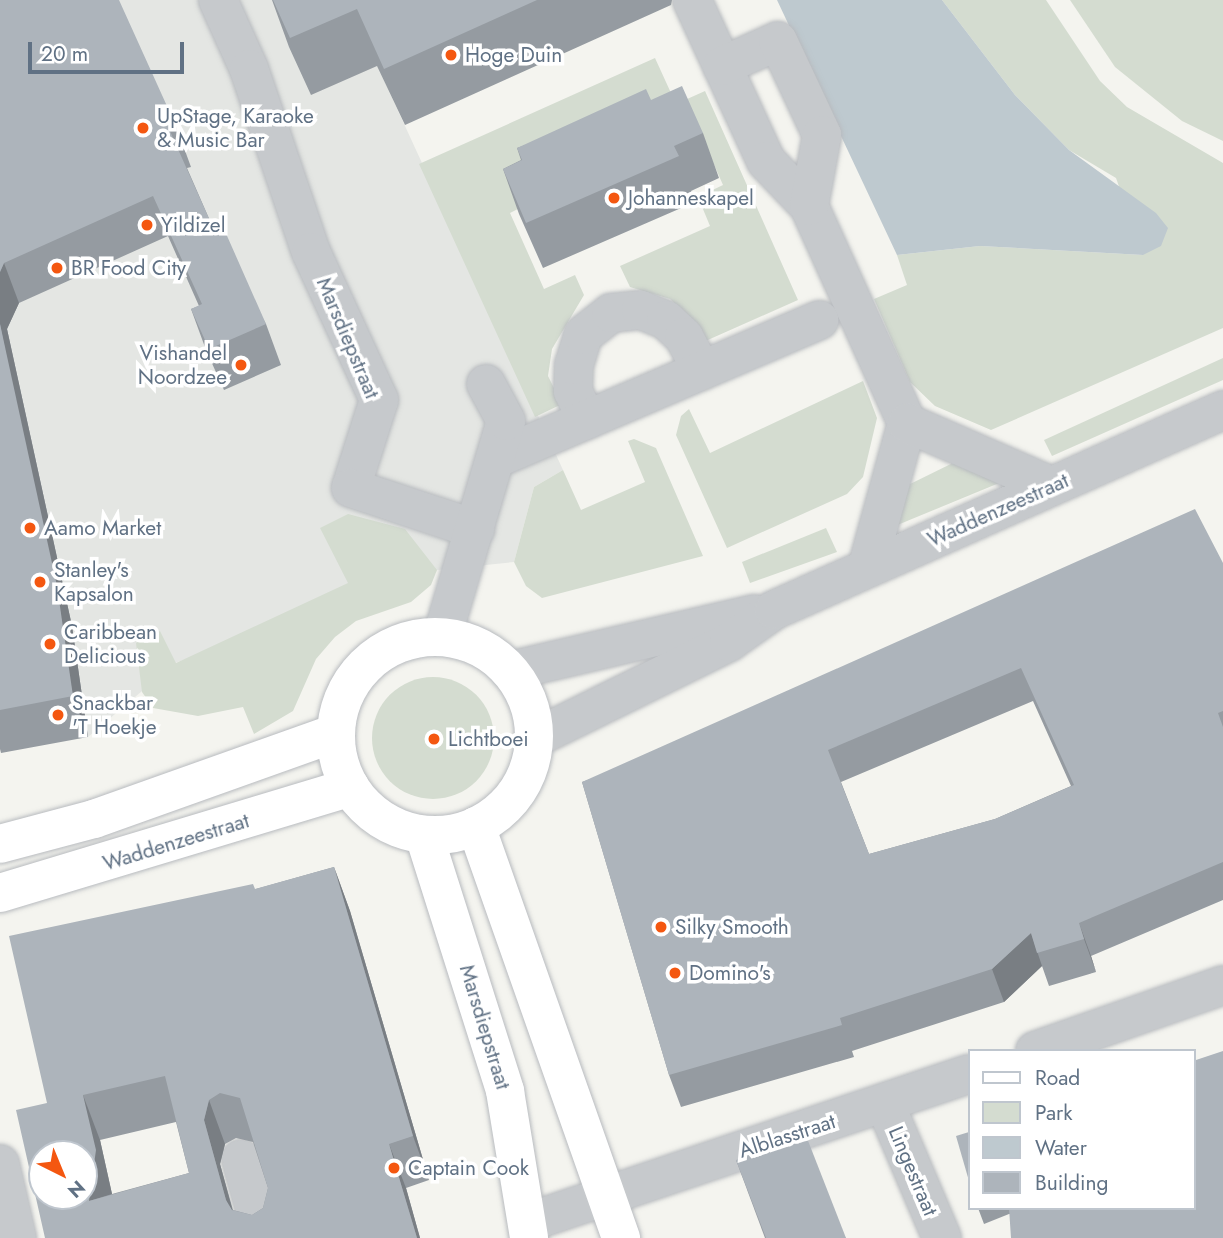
<!DOCTYPE html>
<style>
body{margin:0}
#map{position:relative;width:1223px;height:1238px;overflow:hidden;background:#f4f4ef;font-family:Jost,sans-serif}
div>[style]{position:absolute}
.built>*{inset:0;background:#e4e6e3}
.green>*{inset:0;background:#d4dcd0}
.round{border-radius:50%}
.water>*{inset:0;background:#bec9cf}
.roads{filter:drop-shadow(0 0 2px #b8bbbf) drop-shadow(0 0 2px #b8bbbf)}
.minor>*{height:38px;margin:-19px;padding:0 19px;transform-origin:19px;border-radius:19px;background:#c6c9cc}
.major>*{height:38px;margin:-19px;padding:0 19px;transform-origin:19px;border-radius:19px;background:#fff}
.major>.ring{margin:-19px;padding:0;box-sizing:content-box;background:none;border:38px solid #fff;border-radius:50%}
.wall>*{inset:0;background:#959ba1}
.shaded-wall>*{inset:0;background:#797e83}
.building>*{inset:0;background:#adb4bb}
.dots>*{width:19px;height:19px;translate:-50% -50%;box-sizing:border-box;border:4px solid #fff;border-radius:50%}
span{translate:-50% -50%;white-space:nowrap;text-align:center;line-height:1.15;-webkit-text-stroke:7px #fff;paint-order:stroke}
.poi-label{font-size:21px;color:#607184}
.left{translate:0 -50%;text-align:left}
.right{translate:-100% -50%;text-align:right}
.street-label{font-size:21px;color:#607184}
.legend{position:absolute;left:968px;top:1049px;width:228px;height:161px;box-sizing:border-box;background:#fff;border:2px solid #bfc6ce;margin:0;padding:9px 12px;list-style:none;font-size:21px;color:#607184}
.legend li{display:flex;align-items:center;gap:14px;height:35px}
.legend b{width:35px;border:2px solid #bfc6ce}
.north{position:absolute;left:28px;top:1140px;width:70px;height:70px;box-sizing:border-box;background:#fff;border:2px solid #bfc6ce;border-radius:50%;rotate:137deg;font-size:19px;font-weight:700;line-height:28px;text-align:center;color:#607184}
.north::after{content:'';display:block;margin:auto;width:24px;height:32px;background:#f45710;clip-path:polygon(50% 0,100% 100%,50% 72%,0 100%)}
.scale{position:absolute;left:28px;top:42px;width:156px;height:32px;box-sizing:border-box;border:4px solid #607184;border-top:0;padding-left:9px;font-size:21px;line-height:24px;white-space:nowrap;color:#607184;-webkit-text-stroke:5px #fff;paint-order:stroke}
</style>
<div id="map">
<div class="built">
<div style="clip-path:polygon(0 0,366px 0,377px 65px,563px 470px,534px 487px,514px 562px,437px 570px,175px 663px,88px 737px,0 747px)"></div>
</div>
<div class="green">
<div style="clip-path:polygon(942px 0,1046px 0,1100px 81px,1127px 107px,1223px 163px,1223px 328px,991px 430px,935px 406px,910px 382px,874px 299px,907px 285px,897px 255px,980px 246px,1143px 255px,1116px 178px,1069px 150px,1015px 95px)"></div>
<div style="clip-path:polygon(1070px 0,1223px 0,1223px 141px,1182px 121px,1115px 67px)"></div>
<div style="clip-path:polygon(655px 58px,676px 104px,705px 91px,798px 300px,701px 343px,688px 315px,670px 299px,630px 287px,620px 266px,710px 226px,698px 197px,723px 185px,694px 119px,510px 213px,544px 289px,575px 275px,584px 295px,552px 349px,548px 376px,562px 404px,535px 417px,419px 164px)"></div>
<div style="clip-path:polygon(1223px 358px,1223px 380px,1052px 456px,1044px 440px)"></div>
<div style="clip-path:polygon(863px 381px,877px 418px,863px 477px,847px 494px,727px 548px,676px 435px,681px 416px,689px 409px,710px 453px)"></div>
<div style="clip-path:polygon(634px 439px,656px 448px,703px 556px,542px 598px,526px 586px,514px 562px,534px 487px,563px 470px,581px 510px,645px 482px,628px 441px)"></div>
<div style="clip-path:polygon(963px 458px,1004px 481px,895px 526px,904px 487px)"></div>
<div style="clip-path:polygon(348px 514px,405px 529px,437px 570px,431px 585px,411px 602px,356px 621px,335px 637px,316px 659px,293px 711px,254px 734px,243px 707px,198px 716px,153px 708px,142px 692px,136px 643px,160px 631px,176px 663px,348px 583px,320px 528px)"></div>
<div style="clip-path:polygon(826px 528px,837px 552px,750px 583px,742px 562px)"></div>
<div class="round" style="left:372px;top:677px;width:122px;height:122px"></div>
</div>
<div class="water">
<div style="clip-path:polygon(777px 0,942px 0,1015px 95px,1069px 150px,1156px 213px,1168px 228px,1161px 246px,1143px 255px,980px 246px,897px 255px)"></div>
</div>
<div class="roads">
<div class="minor">
<div style="left:218px;top:0;width:76px;rotate:65.8deg"></div>
<div style="left:249px;top:69px;width:193px;rotate:71.3deg"></div>
<div style="left:311px;top:252px;width:163px;rotate:65.3deg"></div>
<div style="left:379px;top:400px;width:92px;rotate:107.7deg"></div>
<div style="left:351px;top:488px;width:131px;rotate:18.3deg"></div>
<div style="left:692px;top:0;width:177px;rotate:65.3deg"></div>
<div style="left:766px;top:161px;width:62px;rotate:46.3deg"></div>
<div style="left:809px;top:206px;width:238px;rotate:65.7deg"></div>
<div style="left:907px;top:423px;width:150px;rotate:105.4deg"></div>
<div style="left:722px;top:66px;width:61px;rotate:-24.1deg"></div>
<div style="left:778px;top:41px;width:104px;rotate:64.9deg"></div>
<div style="left:822px;top:135px;width:72px;rotate:100.4deg"></div>
<div style="left:587px;top:420px;width:32px;rotate:-116deg"></div>
<div style="left:573px;top:391px;width:26px;rotate:-88deg"></div>
<div style="left:574px;top:365px;width:31px;rotate:-73deg"></div>
<div style="left:583px;top:335px;width:36px;rotate:-38deg"></div>
<div style="left:611px;top:313px;width:30px;rotate:-6deg"></div>
<div style="left:641px;top:310px;width:27px;rotate:22deg"></div>
<div style="left:666px;top:320px;width:25px;rotate:43deg"></div>
<div style="left:684px;top:337px;width:38px;rotate:62deg"></div>
<div style="left:907px;top:423px;width:157px;rotate:23.6deg"></div>
<div style="left:495px;top:459px;width:353px;rotate:-23.2deg"></div>
<div style="left:442px;top:637px;width:225px;rotate:-73.5deg"></div>
<div style="left:506px;top:421px;width:42px;rotate:-118.4deg"></div>
<div style="left:509px;top:671px;width:252px;rotate:-13.1deg"></div>
<div style="left:533px;top:739px;width:219px;rotate:-26.3deg"></div>
<div style="left:729px;top:642px;width:55px;rotate:-35.4deg"></div>
<div style="left:774px;top:610px;width:492px;rotate:-24deg"></div>
<div style="left:1035px;top:1051px;width:199px;rotate:-19.3deg"></div>
<div style="left:885px;top:1104px;width:146px;rotate:67deg"></div>
<div style="left:241px;top:1159px;width:82px;rotate:74.4deg"></div>
<div style="left:0;top:1164px;width:76px;rotate:77.1deg"></div>
<div style="left:529px;top:1222px;width:464px;rotate:-18.6deg"></div>
</div>
<div class="major">
<div class="ring" style="left:336px;top:637px;width:160px;height:160px"></div>
<div style="left:476px;top:826px;width:437px;rotate:70.6deg"></div>
<div style="left:424px;top:835px;width:269px;rotate:72.4deg"></div>
<div style="left:505px;top:1091px;width:149px;rotate:80.7deg"></div>
<div style="left:0;top:844px;width:97px;rotate:-14.9deg"></div>
<div style="left:94px;top:819px;width:256px;rotate:-19.6deg"></div>
<div style="left:0;top:893px;width:366px;rotate:-16.8deg"></div>
</div>
</div>
<div class="wall">
<div style="clip-path:polygon(0 0,176px 126px,191px 167px,187px 168px,211px 223px,266px 324px,281px 365px,224px 390px,206px 350px,191px 309px,199px 306px,168px 236px,19px 303px,7px 329px,72px 626px,88px 737px,1px 753px,0 749px)"></div>
<div style="clip-path:polygon(272px 0,672px 0,671px 5px,405px 125px,377px 66px,311px 95px,289px 47px)"></div>
<div style="clip-path:polygon(651px 100px,703px 133px,719px 178px,691px 191px,695px 202px,543px 268px,519px 214px,503px 169px,521px 160px,517px 148px)"></div>
<div style="clip-path:polygon(evenodd,1223px 563px,1223px 900px,1091px 956px,1096px 972px,1049px 986px,1042px 966px,1004px 1002px,852px 1051px,854px 1057px,681px 1107px,669px 1075px,582px 782px,1223px 563px,1033px 701px,1071px 786px,995px 819px,869px 854px,841px 782px,1033px 701px)"></div>
<div style="clip-path:polygon(evenodd,334px 867px,350px 911px,429px 1180px,406px 1188px,420px 1238px,45px 1238px,47px 1103px,256px 889px,334px 867px,176px 1122px,189px 1173px,112px 1194px,100px 1140px,176px 1122px,334px 867px,236px 1138px,253px 1142px,268px 1188px,263px 1208px,252px 1215px,233px 1210px,220px 1164px,225px 1144px,236px 1138px)"></div>
<div style="clip-path:polygon(736px 1160px,846px 1238px,765px 1238px)"></div>
<div style="clip-path:polygon(978px 1208px,1193px 1208px,1009px 1214px,984px 1224px)"></div>
</div>
<div class="shaded-wall">
<div style="clip-path:polygon(4px 263px,19px 303px,7px 329px,72px 626px,88px 737px,73px 696px,0 324px,0 272px)"></div>
<div style="clip-path:polygon(334px 867px,350px 911px,429px 1180px,413px 1136px)"></div>
<div style="clip-path:polygon(1079px 923px,1091px 956px,1096px 972px,1084px 939px)"></div>
<div style="clip-path:polygon(1031px 933px,1042px 966px,1004px 1002px,992px 969px)"></div>
<div style="clip-path:polygon(83px 1095px,100px 1140px,112px 1194px,89px 1201px)"></div>
<div style="clip-path:polygon(209px 1100px,225px 1144px,220px 1164px,240px 1238px,226px 1200px,204px 1120px)"></div>
<div style="clip-path:polygon(389px 1144px,406px 1188px,420px 1238px,417px 1238px)"></div>
</div>
<div class="building">
<div style="clip-path:polygon(0 0,119px 0,176px 126px,169px 129px,211px 223px,220px 220px,266px 324px,209px 349px,191px 309px,202px 304px,153px 196px,4px 263px,0 272px)"></div>
<div style="clip-path:polygon(273px 0,537px 0,384px 69px,357px 9px,290px 38px)"></div>
<div style="clip-path:polygon(682px 86px,703px 133px,674px 146px,679px 156px,526px 223px,503px 169px,522px 160px,517px 148px,646px 89px,651px 100px)"></div>
<div style="clip-path:polygon(0 324px,57px 586px,73px 696px,0 710px)"></div>
<div style="clip-path:polygon(evenodd,1195px 509px,1223px 563px,1223px 711px,1218px 713px,1223px 727px,1223px 862px,1079px 923px,1084px 939px,1037px 953px,1031px 933px,992px 969px,840px 1018px,842px 1025px,669px 1075px,582px 782px,1195px 509px,1021px 668px,1074px 785px,995px 819px,869px 854px,828px 750px,1021px 668px)"></div>
<div style="clip-path:polygon(evenodd,334px 867px,413px 1136px,389px 1144px,417px 1238px,45px 1238px,16px 1110px,47px 1103px,9px 936px,253px 884px,255px 889px,334px 867px,165px 1076px,189px 1173px,89px 1201px,96px 1150px,83px 1095px,165px 1076px,334px 867px,220px 1093px,240px 1098px,268px 1188px,263px 1208px,252px 1215px,232px 1210px,226px 1200px,204px 1120px,209px 1100px,220px 1093px,334px 867px,42px 1154px,84px 1154px,84px 1196px,42px 1196px,42px 1154px)"></div>
<div style="clip-path:polygon(1223px 1051px,1223px 1238px,1011px 1238px,1009px 1208px,1193px 1208px,1193px 1061px)"></div>
<div style="clip-path:polygon(969px 1132px,969px 1181px,956px 1136px)"></div>
<div style="clip-path:polygon(805px 1133px,846px 1238px,766px 1238px,736px 1160px)"></div>
</div>
<div class="dots">
<div style="left:451px;top:55px;background:#f45710"></div>
<div style="left:143px;top:128px;background:#f45710"></div>
<div style="left:614px;top:198px;background:#f45710"></div>
<div style="left:147px;top:225px;background:#f45710"></div>
<div style="left:57px;top:268px;background:#f45710"></div>
<div style="left:241px;top:365px;background:#f45710"></div>
<div style="left:30px;top:528px;background:#f45710"></div>
<div style="left:40px;top:582px;background:#f45710"></div>
<div style="left:50px;top:644px;background:#f45710"></div>
<div style="left:58px;top:715px;background:#f45710"></div>
<div style="left:434px;top:739px;background:#f45710"></div>
<div style="left:661px;top:927px;background:#f45710"></div>
<div style="left:675px;top:973px;background:#f45710"></div>
<div style="left:394px;top:1168px;background:#f45710"></div>
</div>
<div class="poi-label">
<span class="left" style="left:465px;top:55px">Hoge Duin</span>
<span class="left" style="left:157px;top:128px">UpStage, Karaoke<br>&amp; Music Bar</span>
<span class="left" style="left:628px;top:198px">Johanneskapel</span>
<span class="left" style="left:161px;top:225px">Yildizel</span>
<span class="left" style="left:71px;top:268px">BR Food City</span>
<span class="right" style="left:227px;top:365px">Vishandel<br>Noordzee</span>
<span class="left" style="left:44px;top:528px">Aamo Market</span>
<span class="left" style="left:54px;top:582px">Stanley's<br>Kapsalon</span>
<span class="left" style="left:64px;top:644px">Caribbean<br>Delicious</span>
<span class="left" style="left:72px;top:715px">Snackbar<br>'T Hoekje</span>
<span class="left" style="left:448px;top:739px">Lichtboei</span>
<span class="left" style="left:675px;top:927px">Silky Smooth</span>
<span class="left" style="left:689px;top:973px">Domino's</span>
<span class="left" style="left:408px;top:1168px">Captain Cook</span>
</div>
<div class="street-label">
<span style="left:348px;top:338px;rotate:67deg">Marsdiepstraat</span>
<span style="left:998px;top:510px;rotate:-24deg">Waddenzeestraat</span>
<span style="left:176px;top:842px;rotate:-17deg">Waddenzeestraat</span>
<span style="left:485px;top:1027px;rotate:73deg">Marsdiepstraat</span>
<span style="left:787px;top:1136px;rotate:-18deg">Alblasstraat</span>
<span style="left:913px;top:1171px;rotate:67deg">Lingestraat</span>
</div>
<ul class="legend">
<li><b style="height:9px;background:#fff"></b>Road</li>
<li><b style="height:19px;background:#d4dcd0"></b>Park</li>
<li><b style="height:19px;background:#bec9cf"></b>Water</li>
<li><b style="height:19px;background:#adb4bb"></b>Building</li>
</ul>
<div class="north">N</div>
<div class="scale">20 m</div>
</div>
